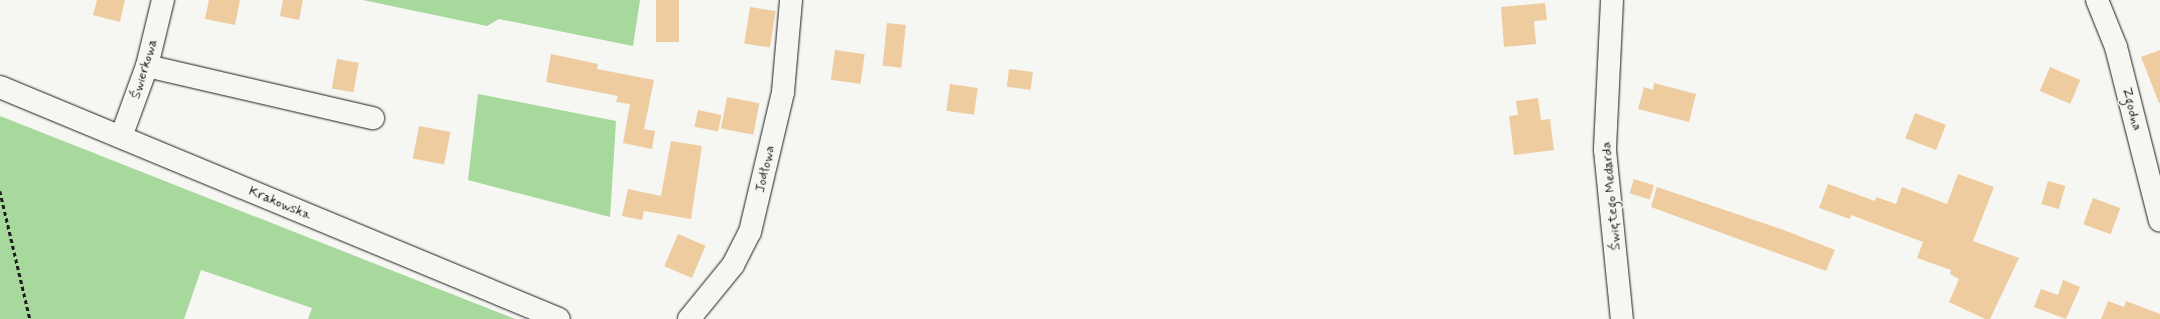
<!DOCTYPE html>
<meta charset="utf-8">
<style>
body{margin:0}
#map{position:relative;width:2160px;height:319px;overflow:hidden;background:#f6f6f2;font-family:Mynerve,sans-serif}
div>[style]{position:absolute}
.green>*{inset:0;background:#a6d99b}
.building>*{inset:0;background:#efcca0;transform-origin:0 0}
.path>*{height:2.5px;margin-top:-1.25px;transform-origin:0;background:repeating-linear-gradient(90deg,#1c1c1c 0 4px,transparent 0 7px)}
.roads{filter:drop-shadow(0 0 1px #1c1c1c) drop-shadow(0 0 1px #1c1c1c)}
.minor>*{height:22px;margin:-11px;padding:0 11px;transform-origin:11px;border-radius:11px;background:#f6f6f2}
span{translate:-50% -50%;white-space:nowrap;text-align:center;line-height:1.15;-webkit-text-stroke:3.5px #f6f6f2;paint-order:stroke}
.street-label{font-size:14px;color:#1c1c1c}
</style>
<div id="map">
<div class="green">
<div style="clip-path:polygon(363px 0,640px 0,633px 46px,499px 19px,487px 26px)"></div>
<div style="clip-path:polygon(478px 94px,616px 121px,610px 217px,468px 180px)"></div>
<div style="clip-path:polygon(0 116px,515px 319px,308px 319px,312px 308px,201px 270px,184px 319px,0 319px)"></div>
</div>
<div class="building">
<div style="clip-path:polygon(97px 0,125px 0,120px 22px,93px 15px)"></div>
<div style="clip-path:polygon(209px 0,240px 0,235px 25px,205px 19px)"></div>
<div style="clip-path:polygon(283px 0,303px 0,299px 20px,280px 16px)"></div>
<div style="left:656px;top:0;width:23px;height:42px"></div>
<div style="clip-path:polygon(1545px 3px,1547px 20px,1534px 21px,1536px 44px,1504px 47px,1501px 7px)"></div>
<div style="left:750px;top:7px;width:26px;height:37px;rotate:9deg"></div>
<div style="left:887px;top:23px;width:19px;height:43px;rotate:6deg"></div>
<div style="left:835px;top:50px;width:30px;height:30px;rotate:8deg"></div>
<div style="clip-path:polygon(2160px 50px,2160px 103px,2159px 103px,2141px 57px)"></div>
<div style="clip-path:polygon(551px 54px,598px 64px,597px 69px,654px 80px,644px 129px,655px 131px,652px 149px,623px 143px,630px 104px,616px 102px,618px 96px,546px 82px)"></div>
<div style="left:337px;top:59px;width:22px;height:30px;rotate:10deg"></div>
<div style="left:2050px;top:67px;width:33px;height:26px;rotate:23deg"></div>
<div style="left:1009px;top:69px;width:24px;height:18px;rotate:7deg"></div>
<div style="clip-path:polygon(1654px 83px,1696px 94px,1689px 122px,1638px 109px,1644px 87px,1653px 90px)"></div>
<div style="left:950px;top:84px;width:28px;height:27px;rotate:8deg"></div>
<div style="left:727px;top:97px;width:33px;height:32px;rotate:11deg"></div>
<div style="clip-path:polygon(1538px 98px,1541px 120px,1550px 119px,1554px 150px,1514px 155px,1509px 116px,1518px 115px,1516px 101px)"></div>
<div style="left:698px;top:110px;width:24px;height:17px;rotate:12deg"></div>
<div style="left:1915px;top:113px;width:33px;height:27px;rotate:21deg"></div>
<div style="left:419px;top:126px;width:32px;height:33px;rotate:11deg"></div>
<div style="clip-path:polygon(671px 141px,702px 146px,691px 219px,644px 211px,642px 220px,622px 216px,628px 189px,661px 196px)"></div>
<div style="clip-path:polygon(1958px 174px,1994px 187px,1973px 241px,2019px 258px,1990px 319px,1985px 319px,1949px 302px,1959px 279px,1950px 274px,1951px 270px,1917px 258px,1923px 242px,1851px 215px,1850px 219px,1819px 208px,1828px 184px,1875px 201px,1876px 197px,1896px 204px,1902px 187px,1947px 204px)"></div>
<div style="left:1634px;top:179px;width:21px;height:15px;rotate:17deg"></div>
<div style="left:2048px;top:181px;width:18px;height:24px;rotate:16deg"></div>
<div style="clip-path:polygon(1657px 187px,1781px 229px,1835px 250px,1826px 271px,1651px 207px)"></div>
<div style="left:2093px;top:198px;width:29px;height:28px;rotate:20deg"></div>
<div style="left:678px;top:234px;width:30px;height:35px;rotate:23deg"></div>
<div style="clip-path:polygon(2063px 280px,2080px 287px,2066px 319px,2034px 307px,2041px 289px,2058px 295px)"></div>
<div style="clip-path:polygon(2108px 301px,2124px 307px,2126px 301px,2160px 314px,2160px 319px,2101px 319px)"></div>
</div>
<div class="path">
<div style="left:0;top:191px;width:131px;rotate:76.8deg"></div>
</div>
<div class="roads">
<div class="minor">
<div style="left:1612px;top:0;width:150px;rotate:92.7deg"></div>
<div style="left:1605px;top:150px;width:170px;rotate:84.3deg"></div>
<div style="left:2097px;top:0;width:51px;rotate:68deg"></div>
<div style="left:2116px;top:47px;width:179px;rotate:75.8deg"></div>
<div style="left:147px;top:66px;width:232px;rotate:13deg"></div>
<div style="left:0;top:87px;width:605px;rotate:22.54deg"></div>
<div style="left:121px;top:137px;width:76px;rotate:-69.9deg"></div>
<div style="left:147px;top:66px;width:68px;rotate:-76.4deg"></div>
<div style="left:689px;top:319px;width:70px;rotate:-50.8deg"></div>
<div style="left:733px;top:265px;width:37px;rotate:-63deg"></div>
<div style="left:750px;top:232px;width:144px;rotate:-76.7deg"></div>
<div style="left:783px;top:92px;width:92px;rotate:-85deg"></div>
</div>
</div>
<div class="street-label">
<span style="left:144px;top:69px;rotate:-73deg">Świerkowa</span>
<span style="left:2132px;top:109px;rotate:75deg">Zgodna</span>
<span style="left:765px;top:169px;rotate:-77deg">Jodłowa</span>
<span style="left:1611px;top:196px;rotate:-95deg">Świętego Medarda</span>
<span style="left:280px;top:203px;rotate:23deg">Krakowska</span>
</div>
</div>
